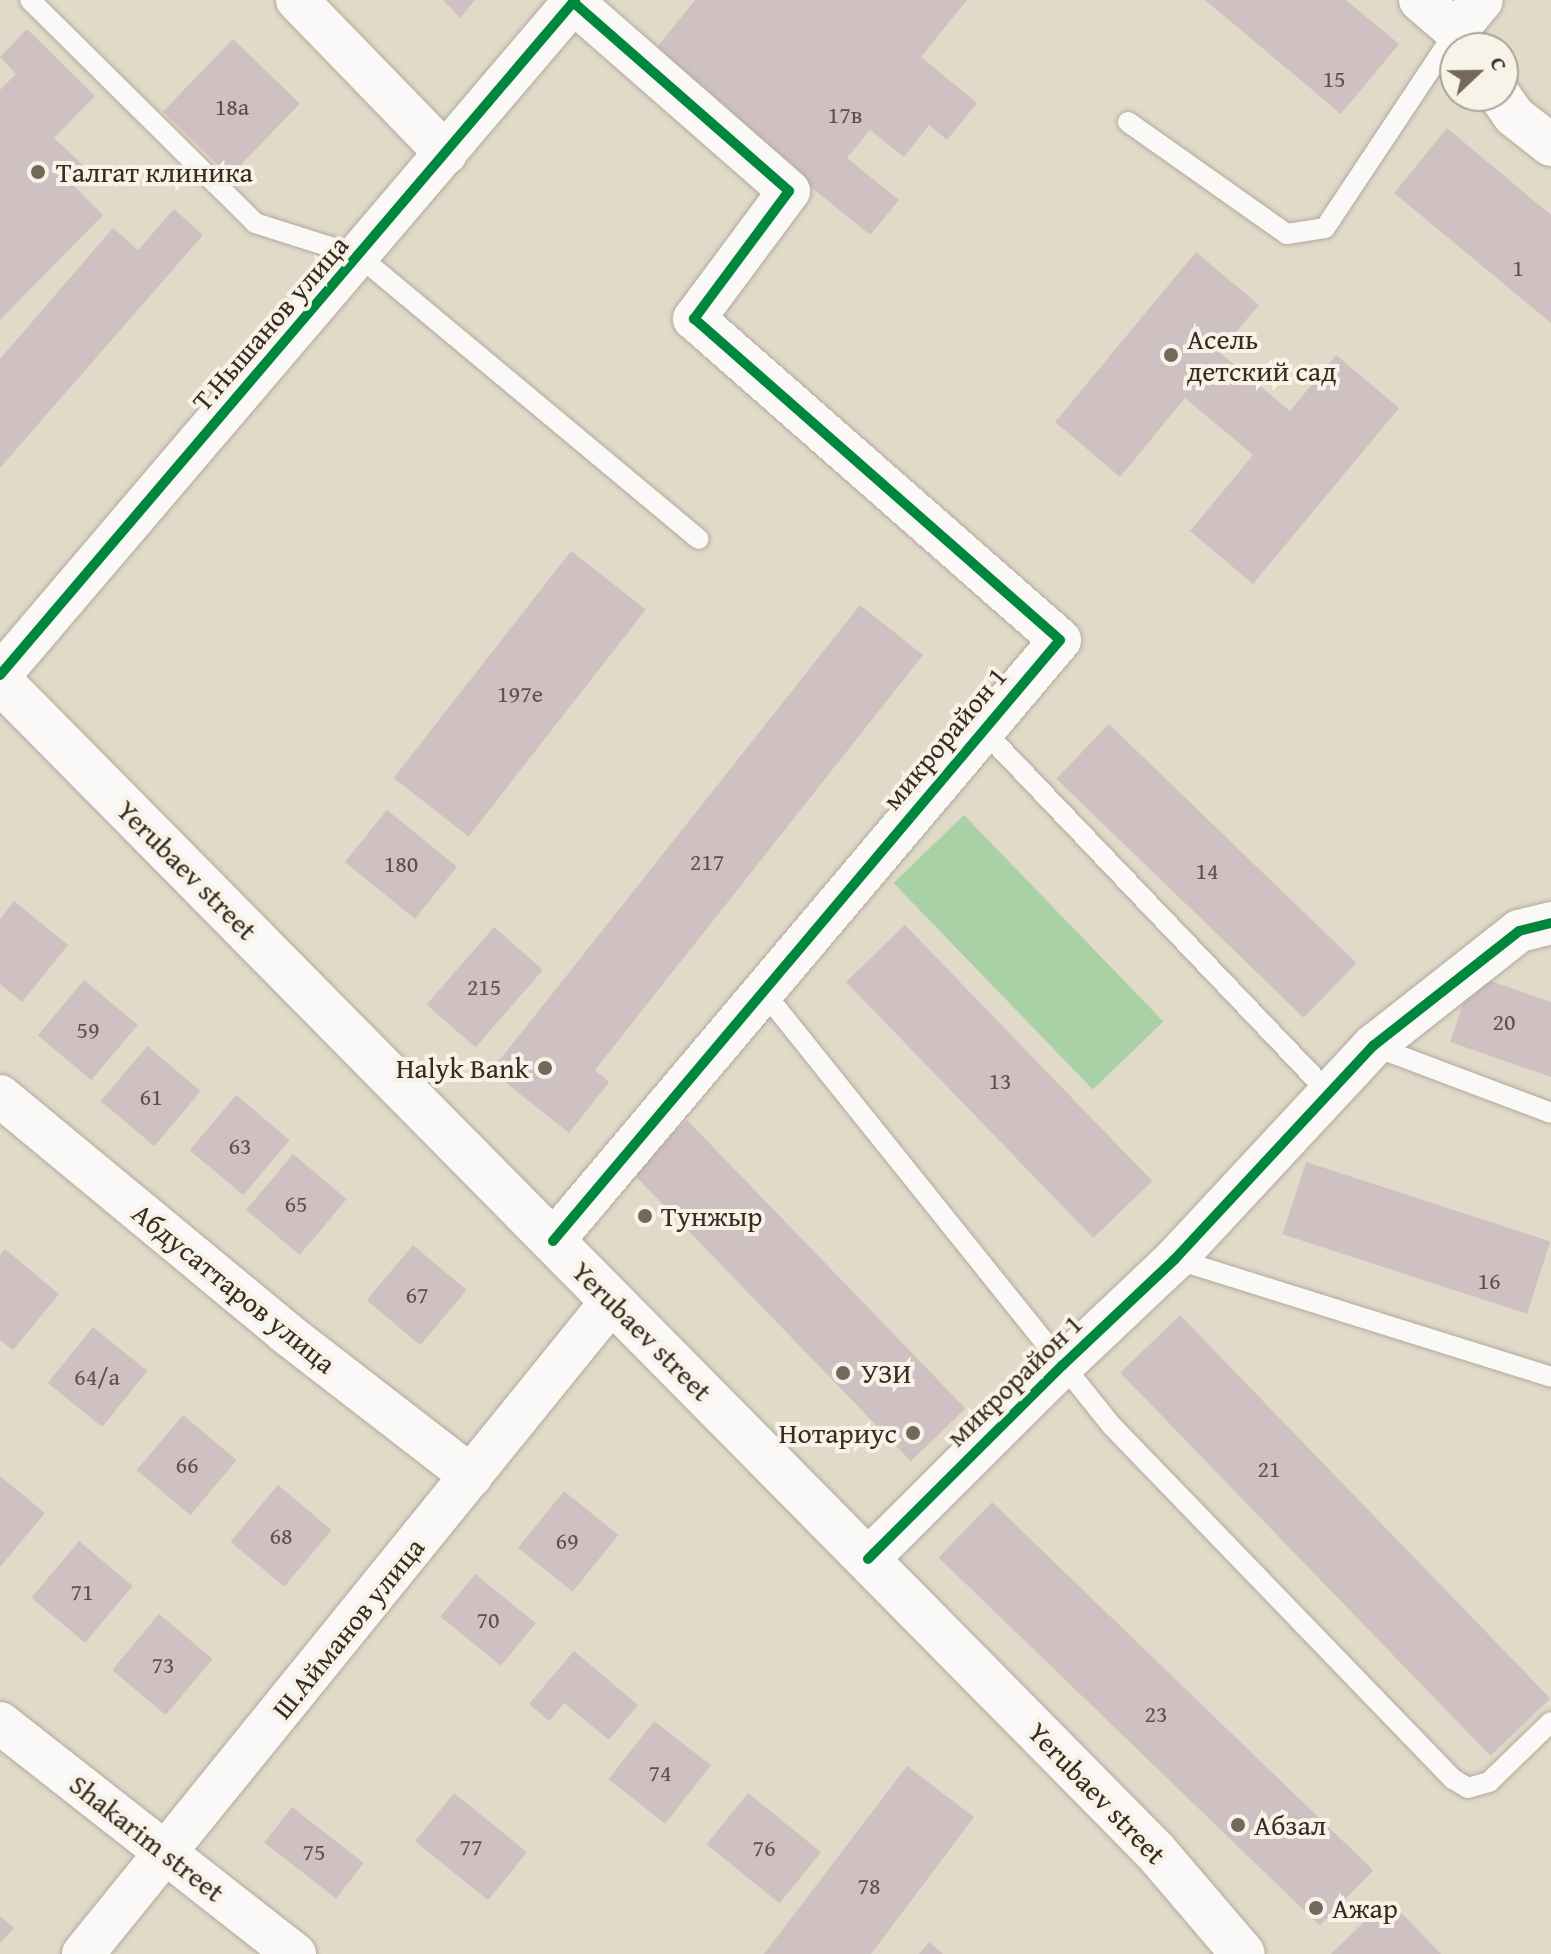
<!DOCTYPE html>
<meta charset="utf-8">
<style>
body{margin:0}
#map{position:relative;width:1551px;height:1954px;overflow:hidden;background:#e2dac8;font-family:"Gentium Book Plus",serif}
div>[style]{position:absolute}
.green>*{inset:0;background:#a9d1a6;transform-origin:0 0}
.building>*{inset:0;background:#cfc1c1;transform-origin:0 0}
.roads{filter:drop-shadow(0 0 2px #b0aa9d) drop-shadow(0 0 2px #b0aa9d)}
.service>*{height:20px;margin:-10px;padding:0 10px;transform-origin:10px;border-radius:10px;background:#fbf9f7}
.minor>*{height:42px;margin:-21px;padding:0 21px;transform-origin:21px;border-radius:21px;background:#fbf9f7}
.secondary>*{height:44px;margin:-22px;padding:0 22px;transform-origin:22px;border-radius:22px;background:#fbf9f7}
.cycleway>*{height:10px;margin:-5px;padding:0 5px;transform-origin:5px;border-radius:5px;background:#00873e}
.dots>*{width:22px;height:22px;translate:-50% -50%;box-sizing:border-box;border:4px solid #f7f3e8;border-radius:50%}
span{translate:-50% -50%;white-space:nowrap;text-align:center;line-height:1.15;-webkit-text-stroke:8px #f7f3e8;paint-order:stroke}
.number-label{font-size:24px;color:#605047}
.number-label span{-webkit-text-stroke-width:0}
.poi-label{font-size:28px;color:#3b2a1e}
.left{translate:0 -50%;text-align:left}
.right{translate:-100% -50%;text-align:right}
.street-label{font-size:28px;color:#3b2a1e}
.north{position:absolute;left:1439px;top:32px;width:80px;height:80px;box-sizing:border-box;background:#f7f3e8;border:2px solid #aca397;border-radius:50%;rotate:68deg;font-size:22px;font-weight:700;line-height:32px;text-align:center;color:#3b2a1e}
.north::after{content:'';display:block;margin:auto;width:28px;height:36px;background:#75685a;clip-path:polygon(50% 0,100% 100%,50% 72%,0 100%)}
</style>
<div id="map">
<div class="green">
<div style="left:964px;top:815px;width:287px;height:98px;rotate:46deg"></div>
</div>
<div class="building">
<div style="clip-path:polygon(443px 0,475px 0,460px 18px)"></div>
<div style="clip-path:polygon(695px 0,967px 0,921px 57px,977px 103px,947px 140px,929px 125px,904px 157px,870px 130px,847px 158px,899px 200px,870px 235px,650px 56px)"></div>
<div style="clip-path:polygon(1205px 0,1346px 0,1399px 44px,1341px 114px)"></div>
<div style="clip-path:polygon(27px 29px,95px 96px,54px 138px,83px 165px,68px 180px,103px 215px,0 320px,0 90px,16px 74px,0 57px)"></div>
<div style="left:233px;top:39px;width:93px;height:101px;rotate:44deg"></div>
<div style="clip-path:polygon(1447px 128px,1551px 215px,1551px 323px,1394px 193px)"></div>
<div style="clip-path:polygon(174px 209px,203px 235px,0 468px,0 359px,113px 228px,138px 250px)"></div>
<div style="clip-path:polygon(1196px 252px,1259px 305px,1219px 352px,1290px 411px,1336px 355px,1399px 408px,1253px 584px,1190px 531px,1253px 455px,1185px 398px,1120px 477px,1055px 422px)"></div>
<div style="left:571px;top:551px;width:95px;height:288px;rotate:38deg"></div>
<div style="clip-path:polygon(860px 605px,923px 655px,595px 1070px,609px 1082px,569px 1133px,491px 1071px)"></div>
<div style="left:1109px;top:724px;width:344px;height:76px;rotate:44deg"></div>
<div style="left:387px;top:810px;width:90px;height:67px;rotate:39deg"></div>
<div style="clip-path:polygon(14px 901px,68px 945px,22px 1002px,0 984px,0 919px)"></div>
<div style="left:905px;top:925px;width:356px;height:82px;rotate:46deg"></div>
<div style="left:494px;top:927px;width:65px;height:103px;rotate:41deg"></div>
<div style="clip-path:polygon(1473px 975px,1551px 1002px,1551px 1077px,1450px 1042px)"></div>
<div style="left:84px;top:980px;width:70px;height:72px;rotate:40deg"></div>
<div style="left:147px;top:1046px;width:70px;height:72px;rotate:40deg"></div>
<div style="left:236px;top:1095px;width:70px;height:72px;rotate:40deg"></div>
<div style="left:687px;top:1120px;width:401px;height:76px;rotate:46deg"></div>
<div style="left:293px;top:1154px;width:70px;height:73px;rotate:40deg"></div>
<div style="left:1306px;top:1162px;width:257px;height:76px;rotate:18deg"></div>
<div style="left:413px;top:1245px;width:70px;height:72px;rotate:40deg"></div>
<div style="clip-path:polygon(5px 1249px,59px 1294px,13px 1350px,0 1340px,0 1255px)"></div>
<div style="left:1180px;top:1315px;width:533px;height:83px;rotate:46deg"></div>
<div style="left:93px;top:1327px;width:70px;height:72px;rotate:39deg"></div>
<div style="left:183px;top:1415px;width:70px;height:72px;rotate:40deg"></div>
<div style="clip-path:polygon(0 1476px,45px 1513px,0 1567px)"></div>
<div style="left:278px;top:1485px;width:70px;height:74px;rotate:40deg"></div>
<div style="left:564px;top:1491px;width:70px;height:73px;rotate:39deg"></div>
<div style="left:992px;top:1502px;width:530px;height:77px;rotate:44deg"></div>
<div style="left:79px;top:1541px;width:70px;height:74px;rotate:40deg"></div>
<div style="left:475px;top:1574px;width:78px;height:55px;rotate:39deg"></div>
<div style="left:159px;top:1614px;width:70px;height:73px;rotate:40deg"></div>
<div style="clip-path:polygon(574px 1651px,638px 1705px,609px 1740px,564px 1703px,549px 1721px,529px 1704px)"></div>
<div style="left:654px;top:1721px;width:72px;height:74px;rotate:38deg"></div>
<div style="clip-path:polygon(907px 1766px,974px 1817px,871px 1954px,764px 1954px)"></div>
<div style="left:454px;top:1793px;width:94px;height:62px;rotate:39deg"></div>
<div style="left:748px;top:1793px;width:94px;height:66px;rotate:39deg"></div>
<div style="left:292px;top:1807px;width:91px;height:45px;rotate:38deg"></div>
<div style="clip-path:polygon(1388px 1899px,1441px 1954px,1331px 1954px)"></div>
<div style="clip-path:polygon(0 1916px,14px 1928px,0 1943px)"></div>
<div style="clip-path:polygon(929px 1942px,943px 1954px,919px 1954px)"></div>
</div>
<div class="roads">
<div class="service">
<div style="left:30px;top:0;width:317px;rotate:44.7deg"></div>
<div style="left:255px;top:223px;width:109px;rotate:17.6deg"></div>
<div style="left:359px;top:256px;width:442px;rotate:39.8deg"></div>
<div style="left:1128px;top:122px;width:194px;rotate:35.2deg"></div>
<div style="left:1287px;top:234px;width:38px;rotate:-9deg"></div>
<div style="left:1325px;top:228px;width:237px;rotate:-56.4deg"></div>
<div style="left:983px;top:730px;width:501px;rotate:46.37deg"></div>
<div style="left:762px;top:990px;width:559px;rotate:51.24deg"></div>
<div style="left:1112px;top:1426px;width:491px;rotate:46deg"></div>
<div style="left:1453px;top:1779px;width:17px;rotate:31deg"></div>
<div style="left:1468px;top:1788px;width:22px;rotate:-16deg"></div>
<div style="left:1489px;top:1782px;width:86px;rotate:-44.1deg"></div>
<div style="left:1373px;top:1046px;width:190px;rotate:20.6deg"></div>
<div style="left:1175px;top:1259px;width:394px;rotate:17.4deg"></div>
</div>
<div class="minor">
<div style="left:297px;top:0;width:214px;rotate:45.9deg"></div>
<div style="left:1420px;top:0;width:48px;rotate:40.7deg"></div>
<div style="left:1456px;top:31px;width:21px;rotate:55deg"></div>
<div style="left:1456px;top:31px;width:40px;rotate:-50deg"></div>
<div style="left:1500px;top:96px;width:24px;rotate:55deg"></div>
<div style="left:1514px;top:116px;width:47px;rotate:38.1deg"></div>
<div style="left:0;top:675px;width:887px;rotate:-49.57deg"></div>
<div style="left:0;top:1096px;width:371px;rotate:39.6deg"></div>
<div style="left:286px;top:1333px;width:234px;rotate:37.7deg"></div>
<div style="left:553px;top:1241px;width:786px;rotate:-49.85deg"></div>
<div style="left:1060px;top:640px;width:487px;rotate:-138.7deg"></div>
<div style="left:694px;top:319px;width:159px;rotate:-53.4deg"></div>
<div style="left:789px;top:191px;width:287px;rotate:-138.8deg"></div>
<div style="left:868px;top:1559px;width:275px;rotate:-44.9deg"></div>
<div style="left:1063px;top:1365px;width:154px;rotate:-43.4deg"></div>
<div style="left:1175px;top:1259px;width:291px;rotate:-47.1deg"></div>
<div style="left:1373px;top:1046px;width:186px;rotate:-38.2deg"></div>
<div style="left:1519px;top:931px;width:33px;rotate:-14deg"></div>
<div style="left:0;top:1723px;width:375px;rotate:38.1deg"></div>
<div style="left:83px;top:1954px;width:840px;rotate:-50.99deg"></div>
</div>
<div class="secondary">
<div style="left:0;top:681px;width:1644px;rotate:45.37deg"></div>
<div style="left:1155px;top:1851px;width:135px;rotate:49.5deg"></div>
</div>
</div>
<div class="cycleway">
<div style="left:0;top:675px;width:887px;rotate:-49.57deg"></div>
<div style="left:553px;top:1241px;width:786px;rotate:-49.85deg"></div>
<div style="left:1060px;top:640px;width:487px;rotate:-138.7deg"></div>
<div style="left:694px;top:319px;width:159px;rotate:-53.4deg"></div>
<div style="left:789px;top:191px;width:287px;rotate:-138.8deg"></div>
<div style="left:868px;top:1559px;width:275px;rotate:-44.9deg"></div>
<div style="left:1063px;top:1365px;width:154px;rotate:-43.4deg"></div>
<div style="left:1175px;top:1259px;width:291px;rotate:-47.1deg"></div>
<div style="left:1373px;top:1046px;width:186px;rotate:-38.2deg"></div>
<div style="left:1519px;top:931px;width:33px;rotate:-14deg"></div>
</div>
<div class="dots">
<div style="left:38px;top:172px;background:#75685a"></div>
<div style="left:1171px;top:355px;background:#75685a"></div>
<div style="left:545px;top:1068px;background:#75685a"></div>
<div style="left:645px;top:1216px;background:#75685a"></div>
<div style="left:843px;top:1373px;background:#75685a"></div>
<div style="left:913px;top:1433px;background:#75685a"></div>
<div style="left:1238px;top:1825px;background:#75685a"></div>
<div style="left:1316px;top:1908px;background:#75685a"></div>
</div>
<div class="number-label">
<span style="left:1334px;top:79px">15</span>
<span style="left:232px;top:107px">18а</span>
<span style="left:845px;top:115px">17в</span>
<span style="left:1518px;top:268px">1</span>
<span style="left:520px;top:694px">197е</span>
<span style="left:707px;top:862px">217</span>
<span style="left:401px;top:864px">180</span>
<span style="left:1207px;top:871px">14</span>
<span style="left:484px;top:987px">215</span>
<span style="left:1504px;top:1022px">20</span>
<span style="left:88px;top:1030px">59</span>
<span style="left:1000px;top:1081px">13</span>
<span style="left:151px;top:1097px">61</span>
<span style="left:240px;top:1146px">63</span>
<span style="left:296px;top:1204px">65</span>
<span style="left:1489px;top:1281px">16</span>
<span style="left:417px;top:1295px">67</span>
<span style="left:97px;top:1377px">64/а</span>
<span style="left:187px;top:1465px">66</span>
<span style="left:1269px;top:1469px">21</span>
<span style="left:281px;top:1536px">68</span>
<span style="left:567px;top:1541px">69</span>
<span style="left:82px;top:1592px">71</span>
<span style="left:488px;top:1620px">70</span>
<span style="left:163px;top:1665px">73</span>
<span style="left:1156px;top:1714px">23</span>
<span style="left:660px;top:1773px">74</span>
<span style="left:471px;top:1847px">77</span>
<span style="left:764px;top:1848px">76</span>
<span style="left:314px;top:1852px">75</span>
<span style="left:869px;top:1886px">78</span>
</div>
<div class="poi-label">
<span class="left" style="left:56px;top:172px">Талгат клиника</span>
<span class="left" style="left:1187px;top:355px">Асель<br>детский сад</span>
<span class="right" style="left:529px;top:1068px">Halyk Bank</span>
<span class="left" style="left:661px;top:1216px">Тунжыр</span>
<span class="left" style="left:861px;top:1373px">УЗИ</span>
<span class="right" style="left:897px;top:1433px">Нотариус</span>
<span class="left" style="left:1254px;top:1825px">Абзал</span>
<span class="left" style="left:1332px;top:1908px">Ажар</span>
</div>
<div class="street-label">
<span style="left:270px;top:323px;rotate:-49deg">Т.Нышанов улица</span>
<span style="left:944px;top:738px;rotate:-50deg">микрорайон 1</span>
<span style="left:187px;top:870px;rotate:45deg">Yerubaev street</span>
<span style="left:234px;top:1288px;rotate:39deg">Абдусаттаров улица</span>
<span style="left:642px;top:1331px;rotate:45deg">Yerubaev street</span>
<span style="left:1014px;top:1380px;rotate:-44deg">микрорайон 1</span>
<span style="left:348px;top:1628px;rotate:-51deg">Ш.Айманов улица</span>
<span style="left:1097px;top:1793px;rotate:46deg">Yerubaev street</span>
<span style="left:147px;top:1838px;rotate:38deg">Shakarim street</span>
</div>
<div class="north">С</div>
</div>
